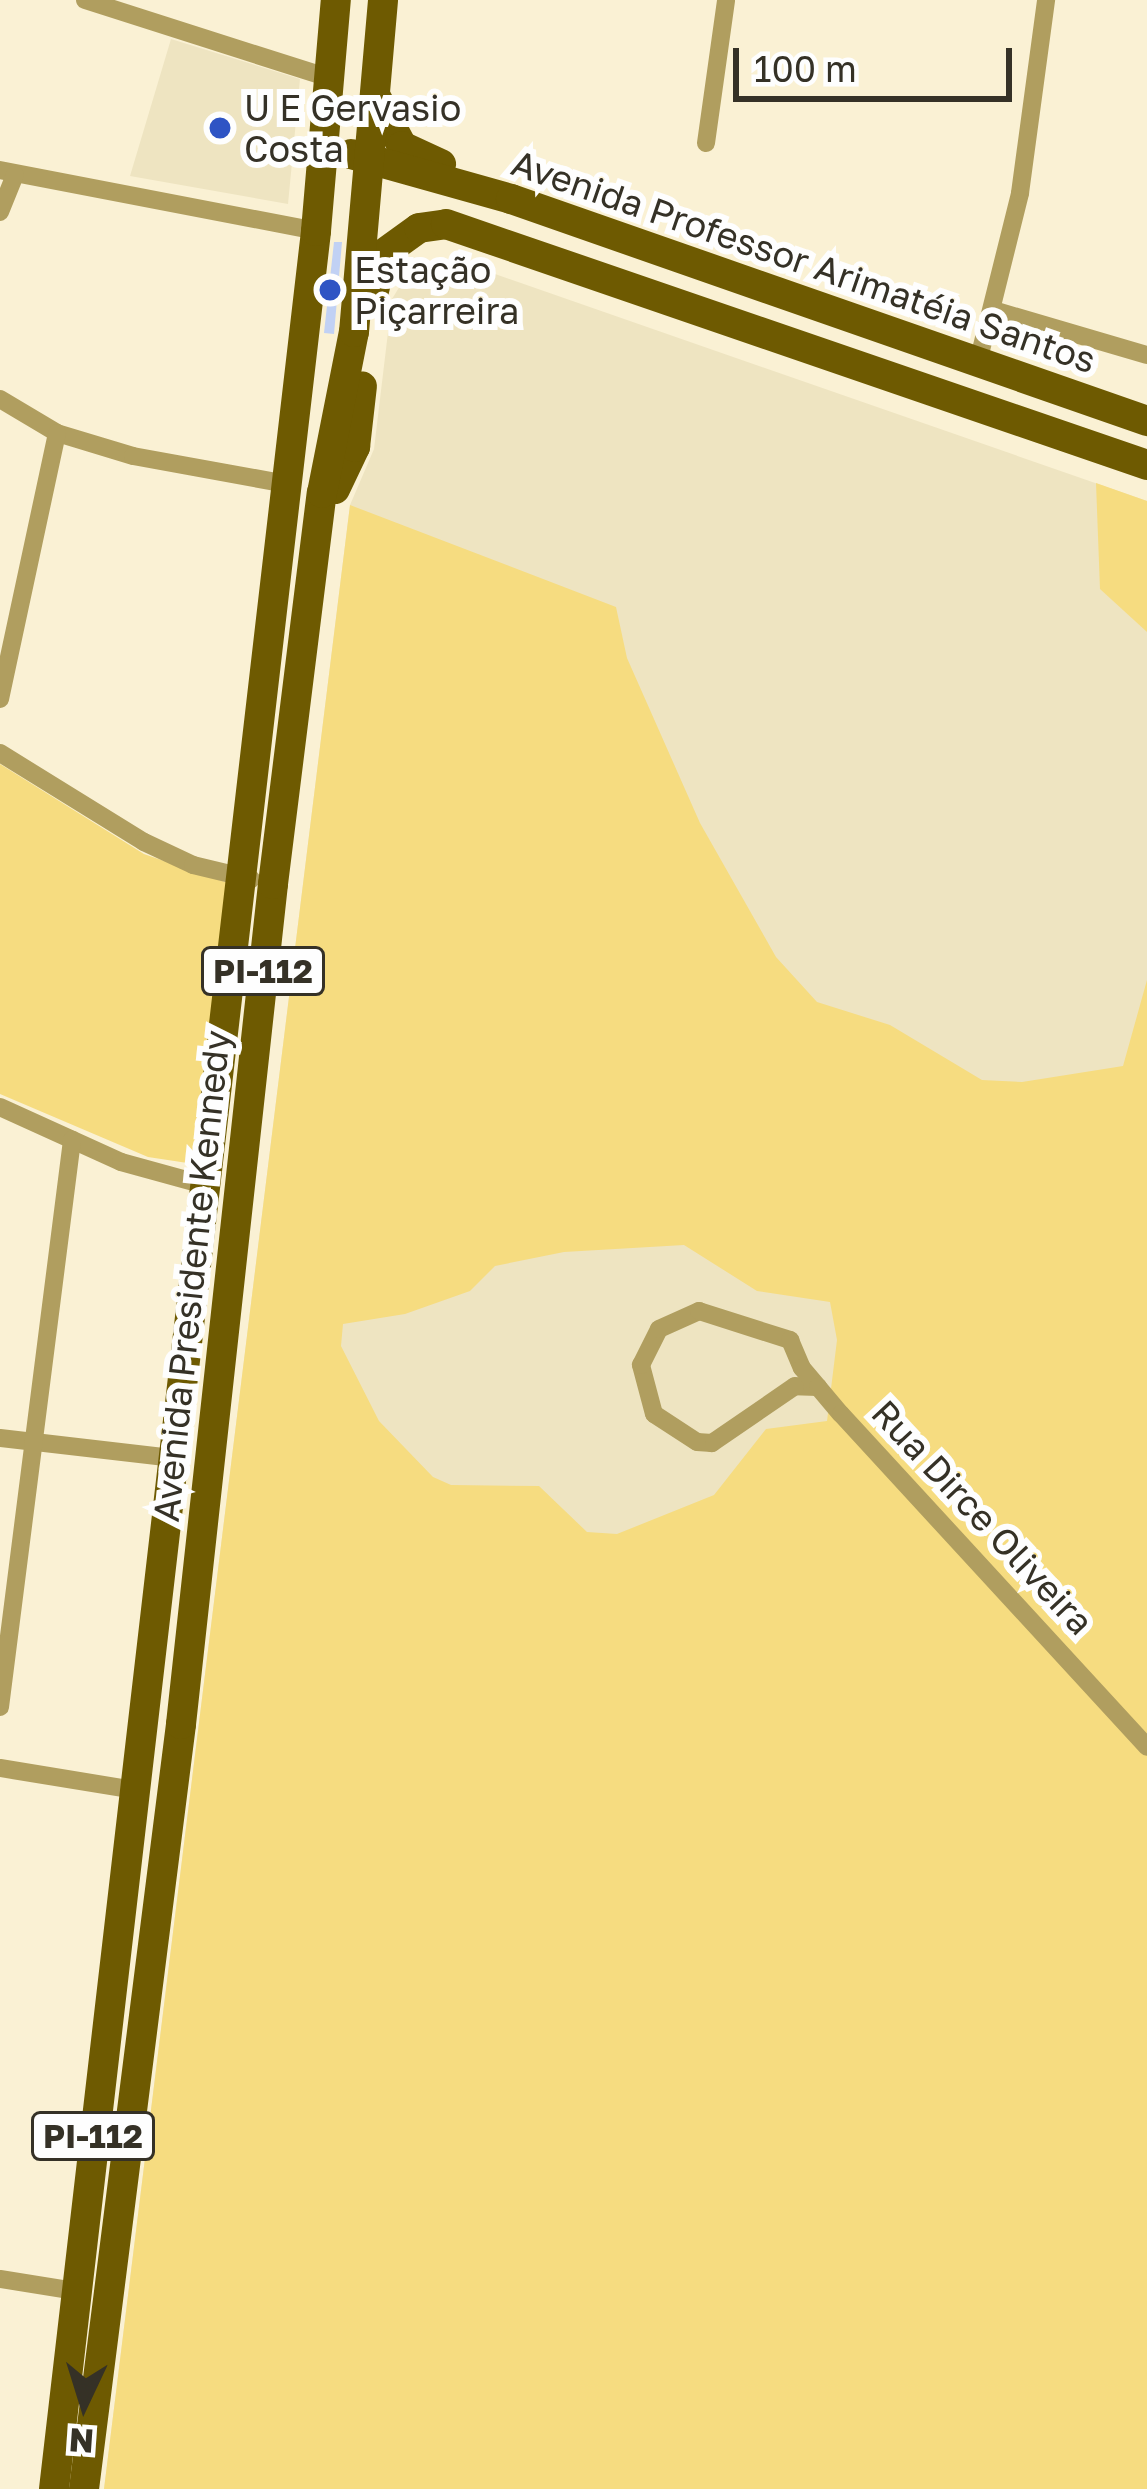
<!DOCTYPE html>
<meta charset="utf-8">
<style>
body{margin:0}
#map{position:relative;width:1147px;height:2489px;overflow:hidden;background:#faf1d4;font-family:"Golos Text",sans-serif}
div>[style]{position:absolute}
.built>*{inset:0;background:#eee4c1}
.green>*{inset:0;background:#f6dc80}
.building>*{inset:0;background:#c1d1f4}
.minor>*{height:18px;margin:-9px;padding:0 9px;transform-origin:9px;border-radius:9px;background:#b09e5f}
.primary>*{height:30px;margin:-15px;padding:0 15px;transform-origin:15px;border-radius:15px;background:#6e5a01}
.dots>*{width:33px;height:33px;translate:-50% -50%;box-sizing:border-box;border:6px solid #fefefe;border-radius:50%}
span{translate:-50% -50%;white-space:nowrap;text-align:center;line-height:1.15;-webkit-text-stroke:12px #fefefe;paint-order:stroke}
.shield-label span{padding:3px 9px;background:#fefefe;border:3px solid;border-radius:9px;-webkit-text-stroke-width:0}
.shield-label{font-size:33px;color:#353126;font-weight:700}
.poi-label{font-size:36px;color:#353126}
.left{translate:0 -50%;text-align:left}
.street-label{font-size:36px;color:#353126}
.north{position:absolute;left:24px;top:2345px;width:120px;height:120px;-webkit-text-stroke:9px #fefefe;paint-order:stroke;rotate:184deg;font-size:33px;font-weight:700;line-height:48px;text-align:center;color:#353126}
.north::after{content:'';display:block;margin:auto;width:42px;height:54px;background:#353126;clip-path:polygon(50% 0,100% 100%,50% 72%,0 100%)}
.scale{position:absolute;left:733px;top:48px;width:279px;height:54px;box-sizing:border-box;border:6px solid #353126;border-top:0;padding-left:15px;font-size:36px;line-height:42px;white-space:nowrap;color:#353126;-webkit-text-stroke:9px #fefefe;paint-order:stroke}
</style>
<div id="map">
<div class="built">
<div style="clip-path:polygon(171px 39px,300px 79px,288px 204px,130px 176px)"></div>
<div style="clip-path:polygon(452px 259px,1147px 501px,1147px 2489px,104px 2489px,350px 505px,374px 449px,392px 299px,411px 268px)"></div>
</div>
<div class="green">
<div style="clip-path:polygon(1096px 483px,1147px 501px,1147px 632px,1100px 589px)"></div>
<div style="clip-path:polygon(evenodd,350px 505px,616px 607px,627px 658px,700px 823px,776px 957px,817px 1002px,890px 1025px,982px 1080px,1022px 1082px,1123px 1066px,1147px 980px,1147px 2489px,104px 2489px,350px 505px,684px 1245px,757px 1291px,830px 1302px,837px 1340px,827px 1421px,766px 1429px,714px 1495px,617px 1534px,587px 1532px,539px 1486px,451px 1485px,433px 1477px,379px 1421px,341px 1346px,343px 1324px,405px 1314px,470px 1291px,495px 1266px,564px 1252px,684px 1245px)"></div>
<div style="clip-path:polygon(0 764px,144px 854px,228px 883px,194px 1164px,148px 1157px,0 1094px)"></div>
</div>
<div class="building">
<div style="clip-path:polygon(334px 242px,342px 242px,334px 334px,324px 333px)"></div>
</div>
<div class="minor">
<div style="left:85px;top:0;width:253px;rotate:17.7deg"></div>
<div style="left:706px;top:143px;width:144px;rotate:-82deg"></div>
<div style="left:0;top:170px;width:322px;rotate:10.9deg"></div>
<div style="left:0;top:212px;width:40px;rotate:-68deg"></div>
<div style="left:993px;top:310px;width:160px;rotate:16.3deg"></div>
<div style="left:978px;top:362px;width:174px;rotate:-76deg"></div>
<div style="left:1020px;top:193px;width:195px;rotate:-82.3deg"></div>
<div style="left:0;top:399px;width:66px;rotate:30.8deg"></div>
<div style="left:57px;top:433px;width:79px;rotate:16.8deg"></div>
<div style="left:133px;top:456px;width:157px;rotate:10.3deg"></div>
<div style="left:0;top:699px;width:272px;rotate:-77.9deg"></div>
<div style="left:0;top:753px;width:169px;rotate:31.7deg"></div>
<div style="left:144px;top:842px;width:54px;rotate:25.1deg"></div>
<div style="left:193px;top:865px;width:60px;rotate:13.6deg"></div>
<div style="left:0;top:1107px;width:133px;rotate:24.4deg"></div>
<div style="left:121px;top:1162px;width:83px;rotate:15.4deg"></div>
<div style="left:818px;top:1387px;width:23px;rotate:-178deg"></div>
<div style="left:795px;top:1386px;width:101px;rotate:145.5deg"></div>
<div style="left:712px;top:1443px;width:15px;rotate:-176deg"></div>
<div style="left:697px;top:1442px;width:51px;rotate:-146.9deg"></div>
<div style="left:654px;top:1414px;width:51px;rotate:-104.9deg"></div>
<div style="left:641px;top:1365px;width:40px;rotate:-63.4deg"></div>
<div style="left:659px;top:1329px;width:44px;rotate:-24.2deg"></div>
<div style="left:699px;top:1311px;width:96px;rotate:17.7deg"></div>
<div style="left:790px;top:1340px;width:30px;rotate:67deg"></div>
<div style="left:802px;top:1368px;width:25px;rotate:50deg"></div>
<div style="left:818px;top:1387px;width:35px;rotate:50deg"></div>
<div style="left:841px;top:1414px;width:452px;rotate:47.4deg"></div>
<div style="left:0;top:1438px;width:173px;rotate:6.6deg"></div>
<div style="left:0;top:1707px;width:572px;rotate:-82.76deg"></div>
<div style="left:0;top:1768px;width:136px;rotate:9.3deg"></div>
<div style="left:0;top:2279px;width:77px;rotate:9deg"></div>
</div>
<div class="primary">
<div style="left:375px;top:95px;width:58px;rotate:62.1deg"></div>
<div style="left:402px;top:146px;width:43px;rotate:24.8deg"></div>
<div style="left:351px;top:154px;width:166px;rotate:15.7deg"></div>
<div style="left:511px;top:199px;width:674px;rotate:19.24deg"></div>
<div style="left:371px;top:303px;width:50px;rotate:-76.2deg"></div>
<div style="left:383px;top:254px;width:44px;rotate:-35.8deg"></div>
<div style="left:419px;top:228px;width:27px;rotate:-8deg"></div>
<div style="left:446px;top:224px;width:741px;rotate:18.97deg"></div>
<div style="left:335px;top:489px;width:47px;rotate:-64.5deg"></div>
<div style="left:355px;top:447px;width:61px;rotate:-83.5deg"></div>
<div style="left:54px;top:2489px;width:2273px;rotate:-83.38deg"></div>
<div style="left:316px;top:231px;width:232px;rotate:-85.1deg"></div>
<div style="left:84px;top:2489px;width:771px;rotate:-82.77deg"></div>
<div style="left:181px;top:1724px;width:845px;rotate:-83.75deg"></div>
<div style="left:273px;top:884px;width:394px;rotate:-82.9deg"></div>
<div style="left:322px;top:493px;width:164px;rotate:-78.8deg"></div>
<div style="left:354px;top:332px;width:333px;rotate:-85deg"></div>
</div>
<div class="dots">
<div style="left:220px;top:128px;background:#2e54c4"></div>
<div style="left:330px;top:290px;background:#2e54c4"></div>
</div>
<div class="shield-label">
<span style="left:263px;top:971px">PI-112</span>
<span style="left:93px;top:2136px">PI-112</span>
</div>
<div class="poi-label">
<span class="left" style="left:244px;top:128px">U E Gervasio<br>Costa</span>
<span class="left" style="left:354px;top:290px">Estação<br>Piçarreira</span>
</div>
<div class="street-label">
<span style="left:804px;top:261px;rotate:19deg">Avenida Professor Arimatéia Santos</span>
<span style="left:191px;top:1276px;rotate:-84deg">Avenida Presidente Kennedy</span>
<span style="left:983px;top:1517px;rotate:47deg">Rua Dirce Oliveira</span>
</div>
<div class="north">N</div>
<div class="scale">100 m</div>
</div>
